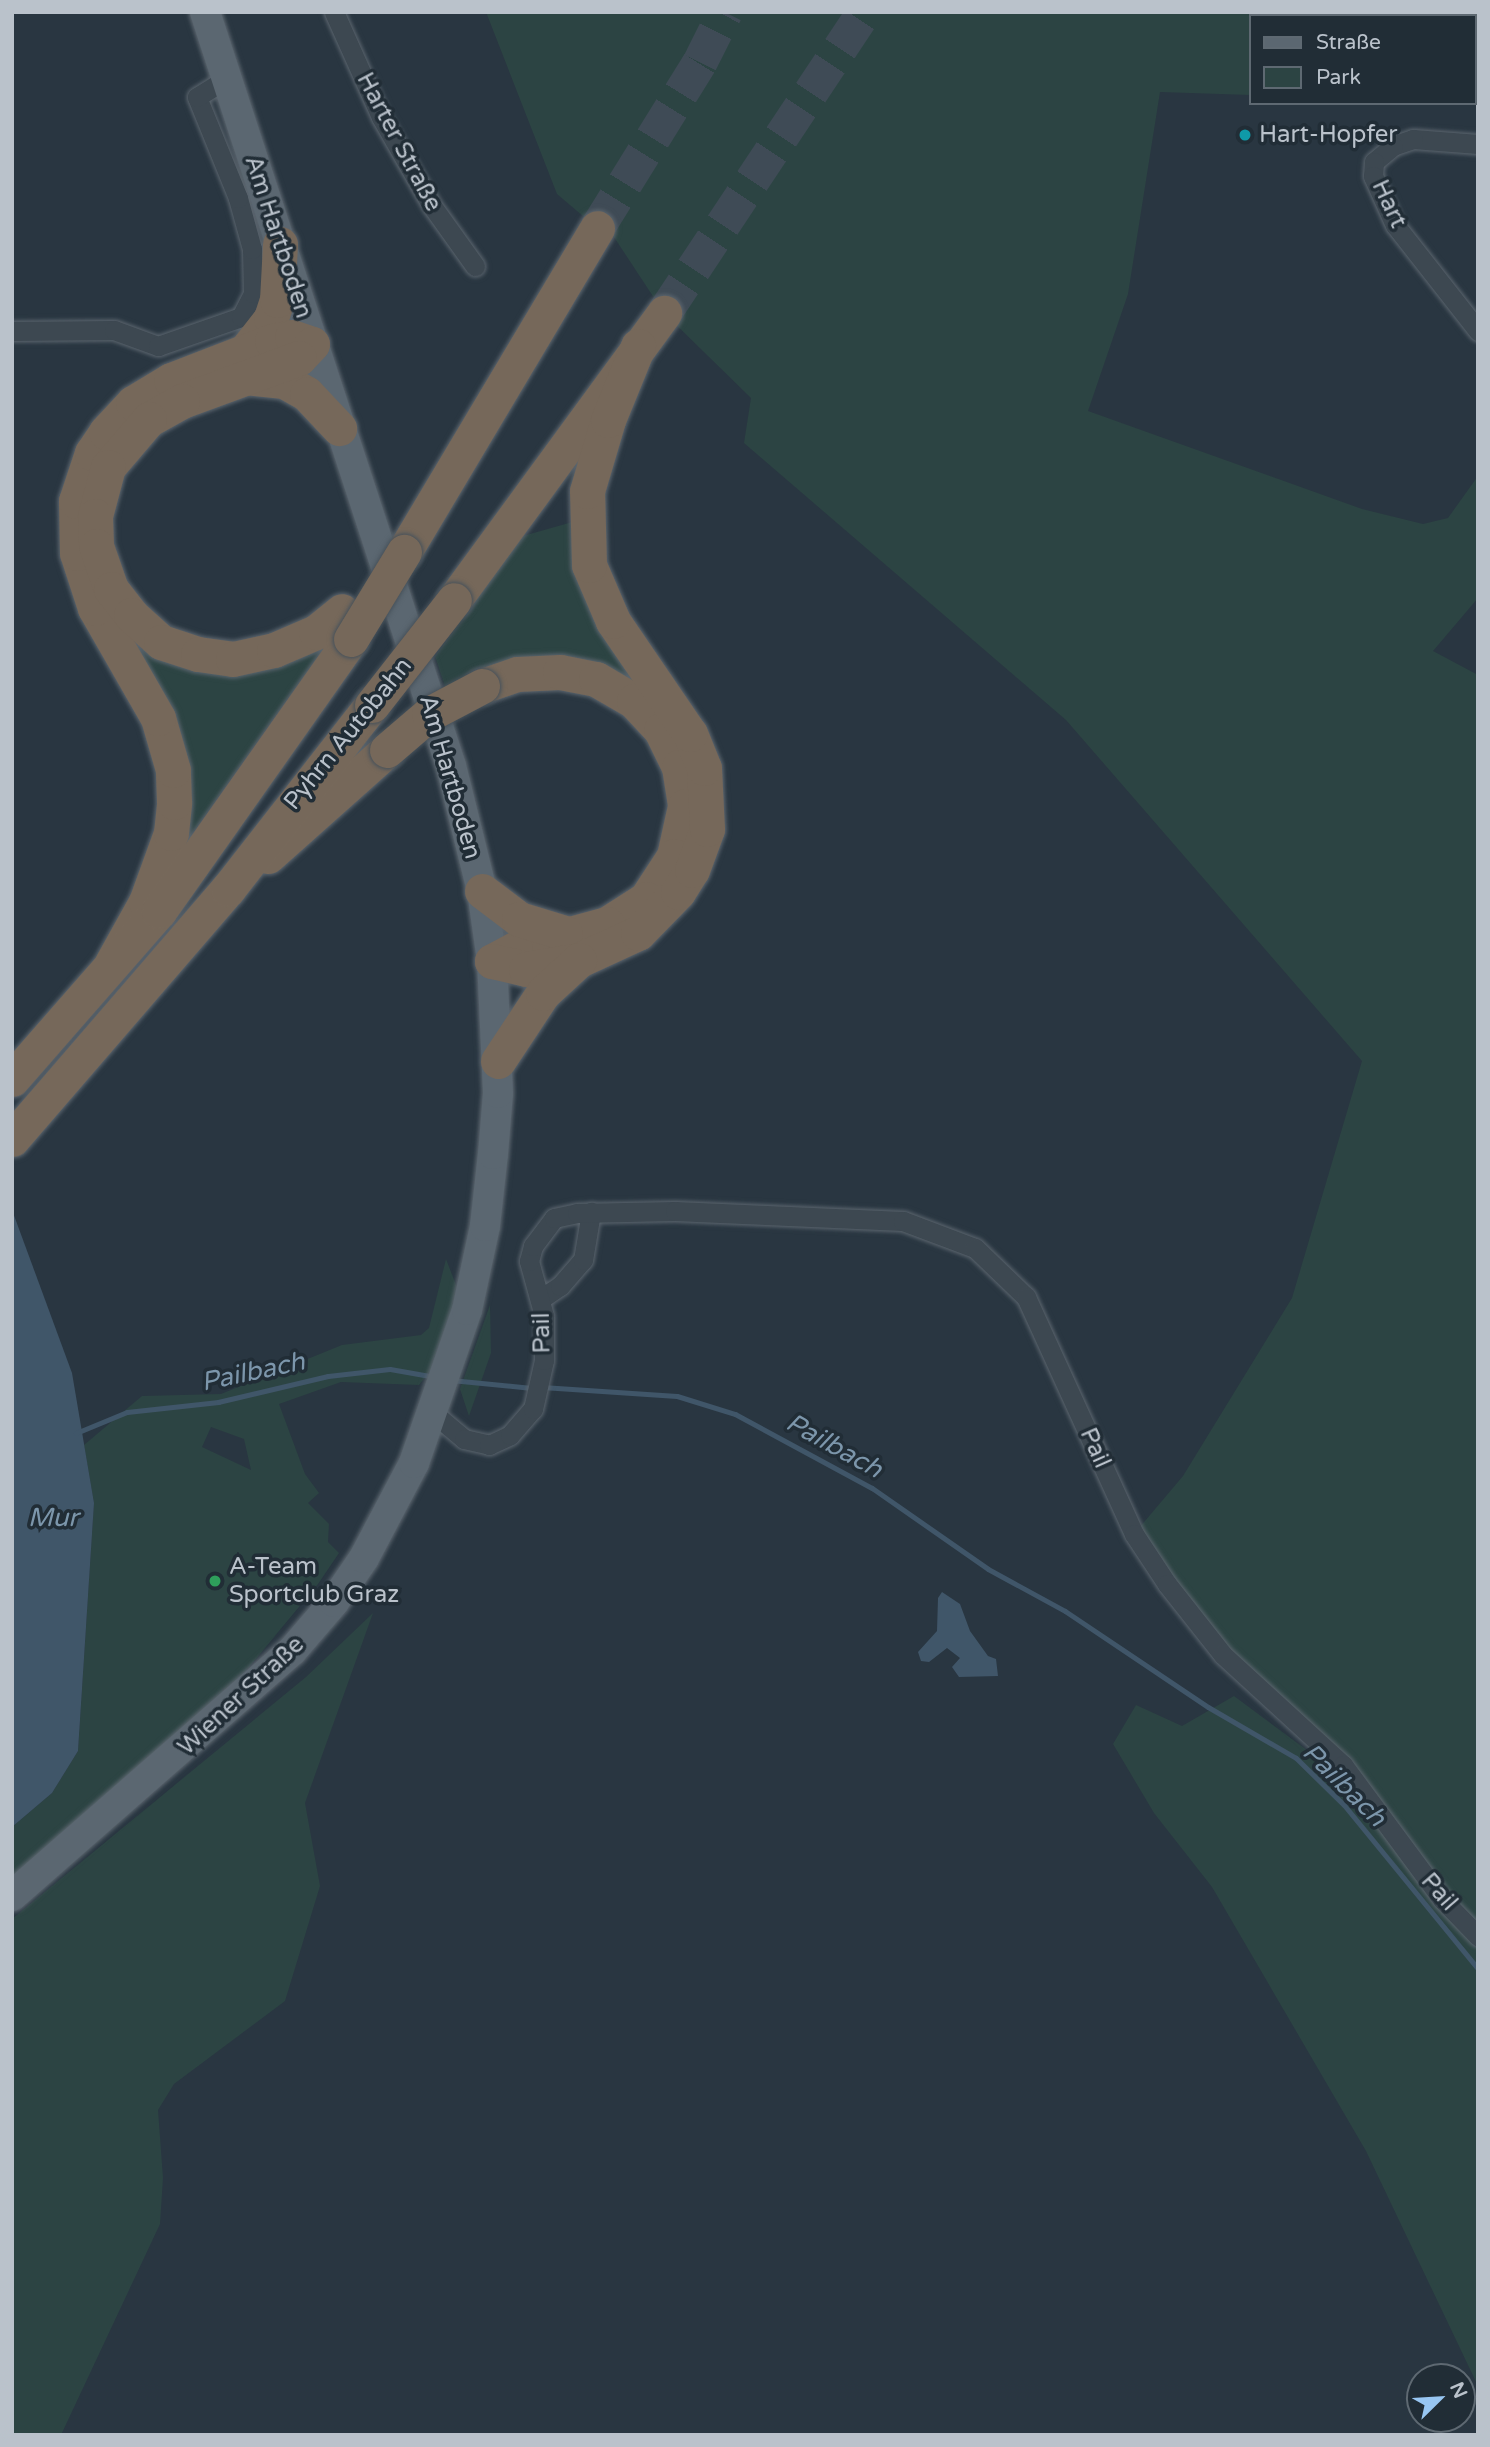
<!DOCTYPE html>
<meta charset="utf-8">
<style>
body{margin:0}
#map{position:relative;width:1490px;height:2447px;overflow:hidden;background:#293641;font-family:"Varela Round",sans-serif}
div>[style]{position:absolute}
.green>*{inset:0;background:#2c4443}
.water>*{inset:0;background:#405669}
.stream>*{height:5px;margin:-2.5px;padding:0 2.5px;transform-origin:2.5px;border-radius:2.5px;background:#405669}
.highway-tunnel>*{height:35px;margin-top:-17.5px;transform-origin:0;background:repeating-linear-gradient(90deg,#3f4b56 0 35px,transparent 0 53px)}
.roads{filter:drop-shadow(0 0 2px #5b656e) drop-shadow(0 0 2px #5b656e)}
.street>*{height:19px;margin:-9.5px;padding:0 9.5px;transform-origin:9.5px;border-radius:9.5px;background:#3d4851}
.primary>*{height:30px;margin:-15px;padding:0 15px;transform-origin:15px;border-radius:15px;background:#5b6771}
.highway>*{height:35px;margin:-17.5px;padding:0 17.5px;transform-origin:17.5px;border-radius:17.5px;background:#76685a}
.bridges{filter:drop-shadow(0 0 2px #47525b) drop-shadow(0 0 2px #47525b)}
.highway-bridge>*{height:35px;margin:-17.5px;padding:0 17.5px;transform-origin:17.5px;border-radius:17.5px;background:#76685a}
.dots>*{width:19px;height:19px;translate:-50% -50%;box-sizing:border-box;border:4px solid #212d36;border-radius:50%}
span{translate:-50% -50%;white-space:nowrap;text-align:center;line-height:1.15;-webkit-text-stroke:7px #212d36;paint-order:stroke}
.poi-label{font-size:24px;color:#bac2cb}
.left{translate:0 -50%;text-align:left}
.street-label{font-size:24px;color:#bac2cb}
.water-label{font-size:26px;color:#7c96ab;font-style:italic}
.frame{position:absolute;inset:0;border:14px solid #bac2cb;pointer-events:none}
.legend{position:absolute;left:1249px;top:14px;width:228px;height:91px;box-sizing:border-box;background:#212d36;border:2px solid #5e6972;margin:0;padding:9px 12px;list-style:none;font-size:21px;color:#bac2cb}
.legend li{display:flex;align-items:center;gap:14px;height:35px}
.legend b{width:35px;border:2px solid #5e6972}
.north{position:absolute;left:1406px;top:2363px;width:70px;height:70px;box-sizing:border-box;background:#212d36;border:2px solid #5e6972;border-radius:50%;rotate:66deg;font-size:19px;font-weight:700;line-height:28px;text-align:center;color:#bac2cb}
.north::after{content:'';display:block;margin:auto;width:24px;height:32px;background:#98c6f2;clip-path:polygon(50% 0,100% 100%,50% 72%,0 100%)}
</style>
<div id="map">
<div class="green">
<div style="clip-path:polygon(486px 12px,1394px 12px,1250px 16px,1250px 95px,1160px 92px,1128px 294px,1088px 411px,1362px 509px,1423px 524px,1448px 518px,1478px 476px,1478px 598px,1433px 651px,1478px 675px,1478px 1936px,1373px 1804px,1252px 1684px,1134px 1534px,1183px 1476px,1292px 1298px,1362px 1061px,1066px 720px,744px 443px,751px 398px,664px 313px,610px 231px,597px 228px,557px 194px)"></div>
<div style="clip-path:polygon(287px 346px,292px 350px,175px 394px,138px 416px,108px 451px,90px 491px,87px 538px,102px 589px,120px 617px,154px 647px,201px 664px,235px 666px,288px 654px,342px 622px,182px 848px,177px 843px,185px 803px,181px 752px,162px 703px,90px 576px,82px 538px,83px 499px,101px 452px,149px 404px,188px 383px)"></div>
<div style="clip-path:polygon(576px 521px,653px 692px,689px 832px,631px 685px,446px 689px,435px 656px,523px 536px)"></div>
<div style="clip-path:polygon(evenodd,446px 1259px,458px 1290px,431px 1370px,419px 1385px,341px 1382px,279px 1404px,305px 1474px,319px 1493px,308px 1503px,329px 1524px,328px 1542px,339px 1553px,318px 1584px,240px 1678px,12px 1879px,12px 1827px,52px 1793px,78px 1751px,94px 1503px,84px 1445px,142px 1396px,221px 1394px,342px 1345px,421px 1335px,429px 1328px,446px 1259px,211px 1427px,244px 1439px,251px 1470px,202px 1447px,211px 1427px)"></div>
<div style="clip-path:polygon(490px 1305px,491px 1353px,469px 1416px,460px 1389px)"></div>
<div style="clip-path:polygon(373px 1613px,305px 1803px,320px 1886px,285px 2001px,174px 2084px,158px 2110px,163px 2178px,160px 2224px,61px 2435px,12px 2435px,12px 1919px,306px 1677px)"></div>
<div style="clip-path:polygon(1234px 1696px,1331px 1768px,1478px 1950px,1478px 2386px,1366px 2151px,1212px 1887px,1154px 1813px,1113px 1744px,1136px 1705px,1182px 1726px)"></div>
</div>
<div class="water">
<div style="clip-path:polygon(12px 1210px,72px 1373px,94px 1503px,78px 1751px,52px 1793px,12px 1827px)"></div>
<div style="clip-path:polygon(942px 1592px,960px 1604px,970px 1631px,988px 1656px,996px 1659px,998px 1676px,959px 1677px,952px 1667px,960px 1658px,947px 1648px,929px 1662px,921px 1661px,918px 1652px,937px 1631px,938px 1598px)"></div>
</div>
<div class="stream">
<div style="left:451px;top:1380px;width:81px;rotate:5.6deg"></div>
<div style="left:542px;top:1387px;width:135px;rotate:3.8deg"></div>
<div style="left:677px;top:1396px;width:61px;rotate:17.2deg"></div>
<div style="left:735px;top:1414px;width:156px;rotate:28.4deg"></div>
<div style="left:872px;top:1488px;width:141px;rotate:34.9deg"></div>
<div style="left:988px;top:1569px;width:88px;rotate:28.6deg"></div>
<div style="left:1065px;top:1611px;width:172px;rotate:33.9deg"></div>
<div style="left:1208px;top:1707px;width:102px;rotate:30.1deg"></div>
<div style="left:1296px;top:1758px;width:67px;rotate:44.4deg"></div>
<div style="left:1344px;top:1805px;width:212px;rotate:50.7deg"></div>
<div style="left:76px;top:1433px;width:55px;rotate:-22.4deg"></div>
<div style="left:127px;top:1412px;width:92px;rotate:-6.3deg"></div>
<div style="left:218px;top:1402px;width:113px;rotate:-13.3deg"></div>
<div style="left:328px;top:1376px;width:62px;rotate:-6.4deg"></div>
<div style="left:390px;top:1369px;width:46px;rotate:10.1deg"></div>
</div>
<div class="highway-tunnel">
<div style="left:597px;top:228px;width:195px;rotate:-58.2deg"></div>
<div style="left:700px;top:62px;width:56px;rotate:-63.4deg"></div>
<div style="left:664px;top:313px;width:361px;rotate:-56.4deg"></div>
</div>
<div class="roads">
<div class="street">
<div style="left:334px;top:12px;width:115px;rotate:65.9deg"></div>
<div style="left:381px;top:117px;width:103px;rotate:60.2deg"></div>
<div style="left:432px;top:206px;width:74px;rotate:54.4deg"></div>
<div style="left:1478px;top:144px;width:65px;rotate:-175.6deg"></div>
<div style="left:1413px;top:139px;width:21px;rotate:161deg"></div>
<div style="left:1393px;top:146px;width:25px;rotate:140deg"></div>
<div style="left:1374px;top:162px;width:14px;rotate:94deg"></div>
<div style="left:1373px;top:176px;width:54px;rotate:65.8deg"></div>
<div style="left:1395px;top:225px;width:135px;rotate:51.9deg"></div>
<div style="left:12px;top:331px;width:102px;rotate:-0.6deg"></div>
<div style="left:114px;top:330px;width:47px;rotate:20deg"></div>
<div style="left:158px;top:346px;width:88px;rotate:-19.3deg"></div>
<div style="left:241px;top:317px;width:27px;rotate:-63deg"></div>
<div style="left:253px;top:293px;width:44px;rotate:-91.3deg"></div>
<div style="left:252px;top:249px;width:53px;rotate:-105.4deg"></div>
<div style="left:238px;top:198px;width:109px;rotate:-112.1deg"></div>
<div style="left:197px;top:97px;width:34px;rotate:-32deg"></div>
<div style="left:542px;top:1298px;width:22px;rotate:-34deg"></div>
<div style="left:560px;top:1286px;width:35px;rotate:-49deg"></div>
<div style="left:583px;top:1260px;width:49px;rotate:-80.5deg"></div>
<div style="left:432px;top:1412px;width:42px;rotate:40.2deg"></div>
<div style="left:464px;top:1439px;width:26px;rotate:13deg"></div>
<div style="left:489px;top:1445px;width:23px;rotate:-25deg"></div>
<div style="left:510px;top:1435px;width:35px;rotate:-49deg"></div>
<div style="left:533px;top:1409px;width:50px;rotate:-77.3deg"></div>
<div style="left:544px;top:1360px;width:44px;rotate:-90deg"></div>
<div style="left:544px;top:1316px;width:57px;rotate:-105.3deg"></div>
<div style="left:529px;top:1261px;width:16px;rotate:-75deg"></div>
<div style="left:533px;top:1246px;width:35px;rotate:-53deg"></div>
<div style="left:554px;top:1218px;width:24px;rotate:-12deg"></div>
<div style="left:577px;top:1213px;width:98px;rotate:-1.2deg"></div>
<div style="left:675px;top:1211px;width:228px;rotate:2.5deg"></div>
<div style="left:903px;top:1221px;width:77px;rotate:20.6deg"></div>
<div style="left:975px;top:1248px;width:71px;rotate:43.9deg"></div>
<div style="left:1026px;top:1297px;width:260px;rotate:65.5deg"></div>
<div style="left:1134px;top:1534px;width:60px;rotate:56.6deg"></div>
<div style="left:1167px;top:1584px;width:90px;rotate:51.7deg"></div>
<div style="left:1223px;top:1655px;width:163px;rotate:42.5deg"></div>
<div style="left:1343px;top:1765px;width:167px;rotate:53.5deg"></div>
<div style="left:1442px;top:1899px;width:52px;rotate:45.8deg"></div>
</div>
<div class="primary">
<div style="left:12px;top:1896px;width:372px;rotate:-41.2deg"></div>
<div style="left:292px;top:1651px;width:65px;rotate:-49.4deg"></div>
<div style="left:334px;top:1602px;width:53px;rotate:-55.7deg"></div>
<div style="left:364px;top:1558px;width:107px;rotate:-62.2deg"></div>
<div style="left:414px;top:1463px;width:162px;rotate:-70.9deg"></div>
<div style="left:467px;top:1310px;width:86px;rotate:-77.9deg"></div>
<div style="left:485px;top:1226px;width:72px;rotate:-83.7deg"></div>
<div style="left:493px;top:1154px;width:61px;rotate:-85.3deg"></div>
<div style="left:498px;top:1093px;width:132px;rotate:-92.6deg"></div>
<div style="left:492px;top:961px;width:71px;rotate:-98.1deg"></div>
<div style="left:482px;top:891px;width:129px;rotate:-103.9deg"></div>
<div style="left:451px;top:766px;width:793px;rotate:-108.07deg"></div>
</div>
<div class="highway">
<div style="left:247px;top:349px;width:39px;rotate:-52deg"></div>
<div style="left:271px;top:318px;width:19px;rotate:-72deg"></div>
<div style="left:277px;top:300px;width:56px;rotate:-86.9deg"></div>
<div style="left:245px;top:377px;width:39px;rotate:6deg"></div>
<div style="left:284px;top:381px;width:26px;rotate:29deg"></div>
<div style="left:307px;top:394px;width:47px;rotate:46.7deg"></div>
<div style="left:404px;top:552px;width:377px;rotate:-59.2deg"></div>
<div style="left:454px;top:600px;width:356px;rotate:-53.8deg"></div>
<div style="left:482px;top:686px;width:37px;rotate:-19deg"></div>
<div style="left:517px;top:674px;width:43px;rotate:-2.7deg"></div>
<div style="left:560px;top:672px;width:37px;rotate:11deg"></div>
<div style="left:596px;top:679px;width:44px;rotate:30.1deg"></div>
<div style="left:634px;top:701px;width:40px;rotate:47deg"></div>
<div style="left:661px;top:730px;width:41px;rotate:64.1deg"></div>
<div style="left:679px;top:767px;width:39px;rotate:81deg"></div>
<div style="left:685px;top:806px;width:51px;rotate:102.4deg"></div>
<div style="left:674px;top:856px;width:51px;rotate:123.1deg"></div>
<div style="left:646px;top:899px;width:46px;rotate:147.3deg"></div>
<div style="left:607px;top:924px;width:95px;rotate:164.8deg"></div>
<div style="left:515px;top:949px;width:26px;rotate:152deg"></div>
<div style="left:268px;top:856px;width:159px;rotate:-41.7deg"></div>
<div style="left:482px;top:891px;width:46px;rotate:37.1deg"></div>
<div style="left:519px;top:919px;width:48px;rotate:16.9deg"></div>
<div style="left:492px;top:961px;width:35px;rotate:13deg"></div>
<div style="left:526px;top:969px;width:54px;rotate:-9.6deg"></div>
<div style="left:579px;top:960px;width:65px;rotate:-24.6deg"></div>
<div style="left:638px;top:933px;width:57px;rotate:-45.7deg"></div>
<div style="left:678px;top:892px;width:26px;rotate:-58deg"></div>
<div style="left:692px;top:870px;width:44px;rotate:-69.9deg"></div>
<div style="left:707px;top:829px;width:61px;rotate:-92.8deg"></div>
<div style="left:704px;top:768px;width:37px;rotate:-112deg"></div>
<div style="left:690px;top:734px;width:137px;rotate:-124.3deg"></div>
<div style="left:613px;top:621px;width:61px;rotate:-113.2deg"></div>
<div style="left:589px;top:565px;width:74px;rotate:-91.5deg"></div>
<div style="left:587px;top:491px;width:74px;rotate:-73.5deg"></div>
<div style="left:608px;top:420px;width:80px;rotate:-67.9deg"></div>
<div style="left:112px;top:963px;width:70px;rotate:-60.9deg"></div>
<div style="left:146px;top:902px;width:73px;rotate:-70.1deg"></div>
<div style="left:171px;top:833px;width:31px;rotate:-84deg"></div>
<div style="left:174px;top:802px;width:32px;rotate:-92deg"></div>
<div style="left:173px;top:770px;width:54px;rotate:-106.1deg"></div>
<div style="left:158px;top:718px;width:127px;rotate:-119.8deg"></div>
<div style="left:95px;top:608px;width:58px;rotate:-108.1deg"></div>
<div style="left:77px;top:553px;width:52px;rotate:-91.1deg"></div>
<div style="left:76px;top:501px;width:51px;rotate:-71.6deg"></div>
<div style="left:92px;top:453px;width:25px;rotate:-56deg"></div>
<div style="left:106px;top:432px;width:40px;rotate:-47deg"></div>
<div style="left:133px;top:403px;width:44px;rotate:-31.2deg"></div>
<div style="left:171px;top:380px;width:108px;rotate:-21.1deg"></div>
<div style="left:272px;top:341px;width:20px;rotate:-11deg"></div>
<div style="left:292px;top:337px;width:21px;rotate:19deg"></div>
<div style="left:312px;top:344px;width:19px;rotate:133deg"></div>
<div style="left:299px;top:358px;width:125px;rotate:159.8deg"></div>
<div style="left:182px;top:401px;width:38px;rotate:151deg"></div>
<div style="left:149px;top:419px;width:63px;rotate:130.5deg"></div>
<div style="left:108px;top:467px;width:51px;rotate:104.9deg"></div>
<div style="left:95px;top:516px;width:30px;rotate:88deg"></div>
<div style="left:96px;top:546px;width:46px;rotate:70.8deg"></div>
<div style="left:111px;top:589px;width:33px;rotate:52deg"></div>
<div style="left:131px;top:615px;width:40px;rotate:42deg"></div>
<div style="left:161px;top:642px;width:39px;rotate:18deg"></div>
<div style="left:198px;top:654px;width:35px;rotate:8deg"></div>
<div style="left:233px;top:659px;width:42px;rotate:-12.4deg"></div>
<div style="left:274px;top:650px;width:46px;rotate:-23.2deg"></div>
<div style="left:316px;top:632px;width:33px;rotate:-39deg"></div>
<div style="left:498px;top:1061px;width:82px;rotate:-56.5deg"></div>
<div style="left:543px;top:993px;width:49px;rotate:-42.5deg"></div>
<div style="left:12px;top:1079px;width:223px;rotate:-48.8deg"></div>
<div style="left:159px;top:911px;width:333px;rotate:-54.8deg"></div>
<div style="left:12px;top:1139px;width:330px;rotate:-49.2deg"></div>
<div style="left:228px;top:889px;width:234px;rotate:-52deg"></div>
</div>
</div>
<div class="bridges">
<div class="highway-bridge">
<div style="left:351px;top:639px;width:102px;rotate:-58.7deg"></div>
<div style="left:372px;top:705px;width:133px;rotate:-52deg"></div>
<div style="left:387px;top:750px;width:55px;rotate:-40.6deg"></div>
<div style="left:429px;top:714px;width:60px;rotate:-27.8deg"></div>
</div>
</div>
<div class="dots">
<div style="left:1245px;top:135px;background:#0f9aa8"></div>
<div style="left:215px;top:1581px;background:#2e9e5b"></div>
</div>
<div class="poi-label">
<span class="left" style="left:1259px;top:135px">Hart-Hopfer</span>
<span class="left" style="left:229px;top:1581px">A-Team<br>Sportclub Graz</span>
</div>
<div class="street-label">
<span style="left:399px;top:142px;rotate:62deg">Harter Straße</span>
<span style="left:1389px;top:204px;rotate:65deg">Hart</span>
<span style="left:278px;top:237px;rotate:72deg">Am Hartboden</span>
<span style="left:348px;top:734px;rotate:-51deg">Pyhrn Autobahn</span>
<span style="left:450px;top:777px;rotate:74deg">Am Hartboden</span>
<span style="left:542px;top:1333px;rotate:-91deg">Pail</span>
<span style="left:1095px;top:1448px;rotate:66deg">Pail</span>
<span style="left:241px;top:1696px;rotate:-43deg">Wiener Straße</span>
<span style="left:1439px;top:1892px;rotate:49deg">Pail</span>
</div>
<div class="water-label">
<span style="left:253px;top:1372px;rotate:-12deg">Pailbach</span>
<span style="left:834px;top:1446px;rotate:29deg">Pailbach</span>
<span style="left:53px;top:1518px">Mur</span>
<span style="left:1344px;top:1785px;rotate:45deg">Pailbach</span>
</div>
<div class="frame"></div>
<ul class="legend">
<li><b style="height:9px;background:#5b6771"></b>Straße</li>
<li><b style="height:19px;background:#2c4443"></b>Park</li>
</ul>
<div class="north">N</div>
</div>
